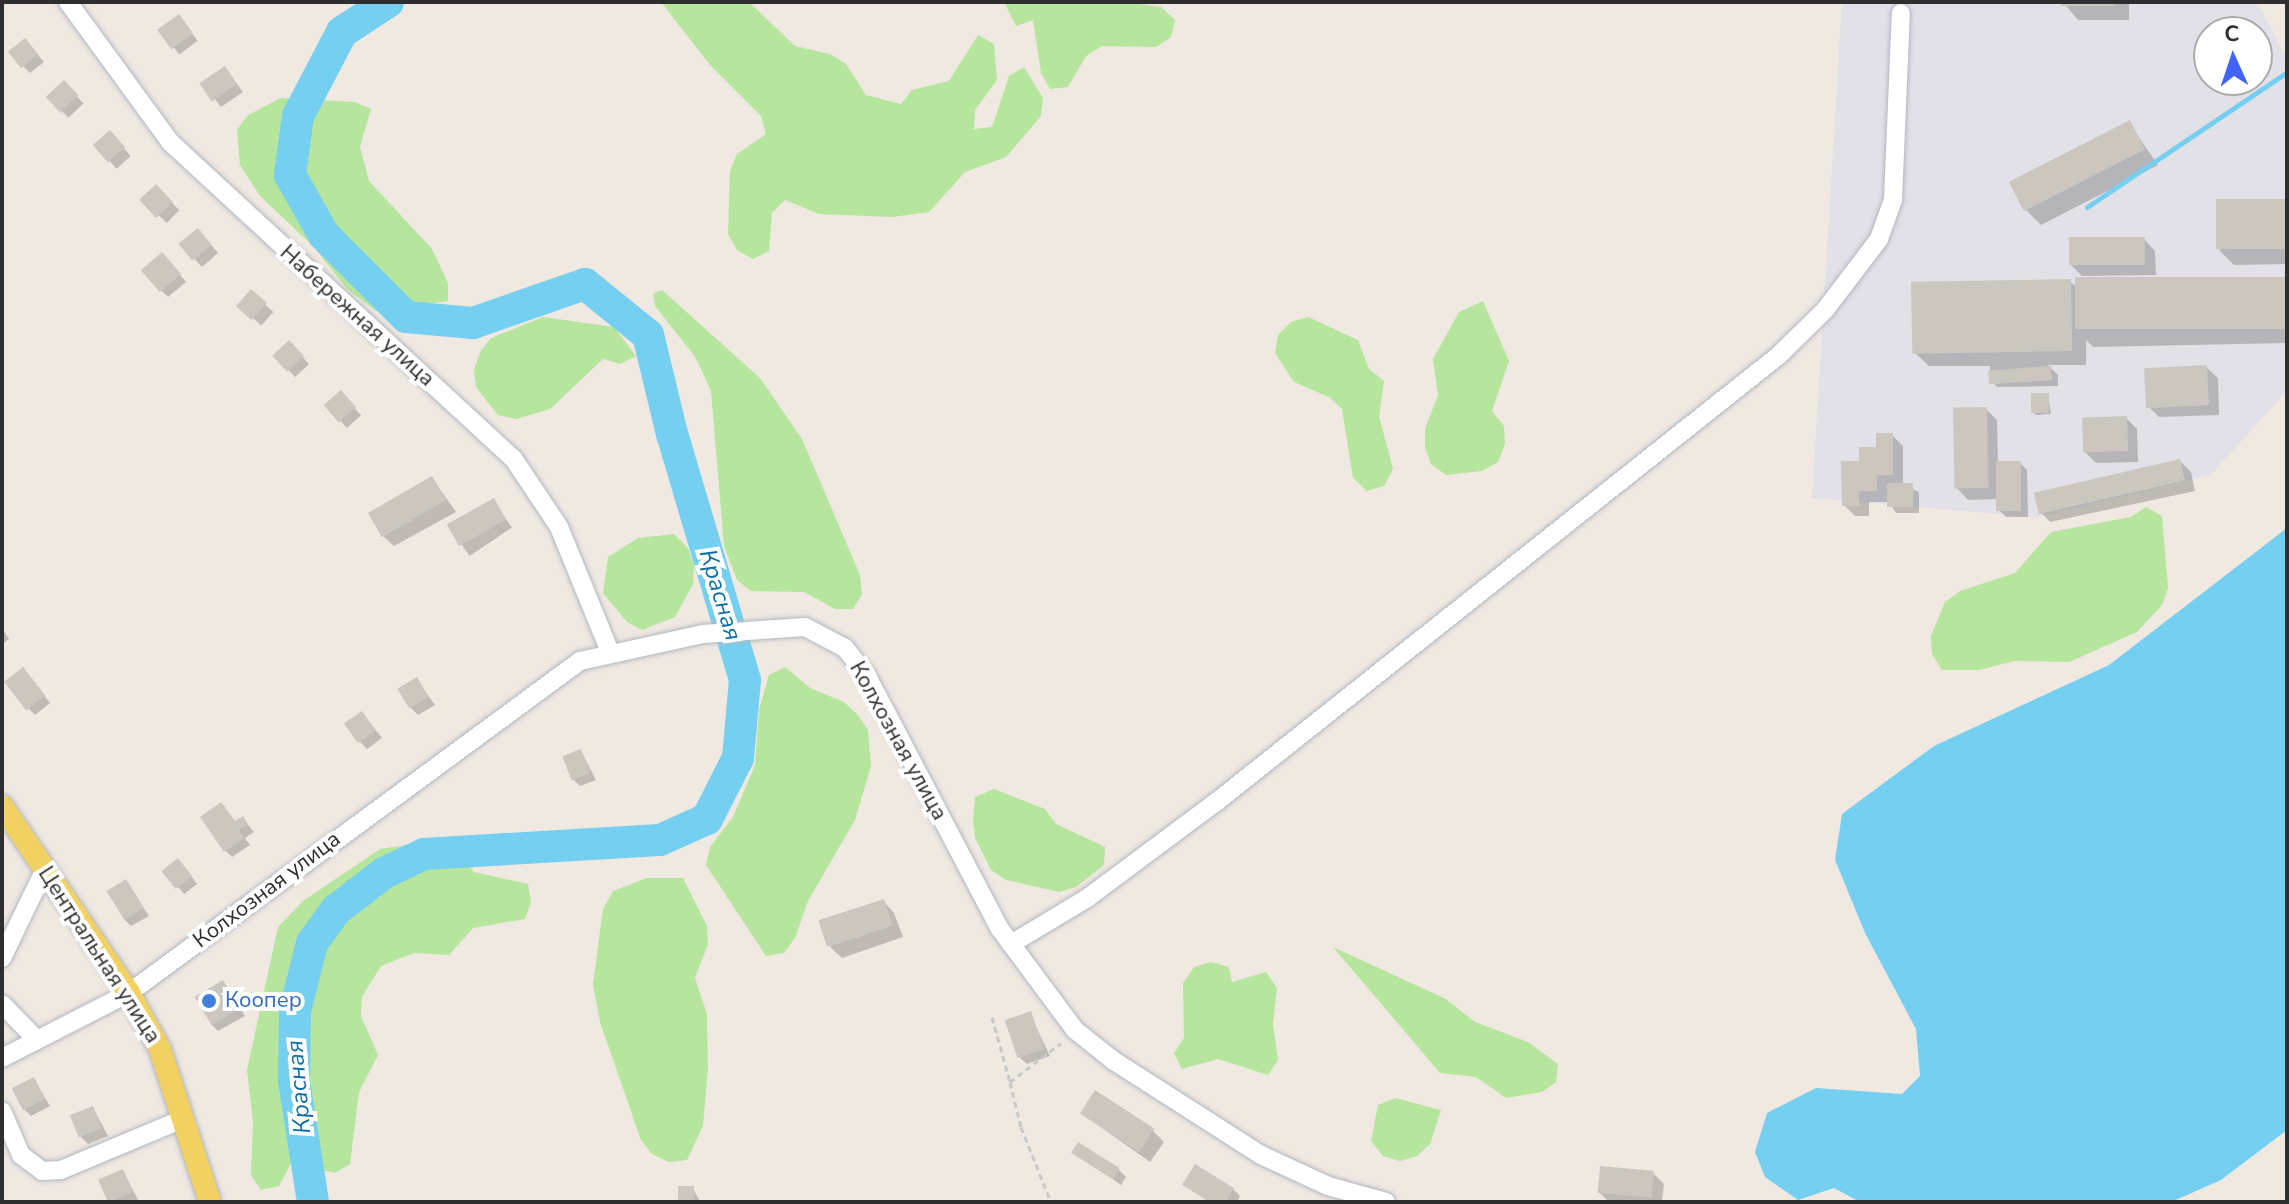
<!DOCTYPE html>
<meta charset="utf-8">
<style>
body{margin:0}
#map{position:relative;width:2289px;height:1204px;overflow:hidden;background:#efe9e1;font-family:"Nunito Sans",sans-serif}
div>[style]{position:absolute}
.industrial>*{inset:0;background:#e3e1e8}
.green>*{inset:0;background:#b6e59e}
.water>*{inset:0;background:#75cff0}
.shadow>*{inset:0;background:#0003;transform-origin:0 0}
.stream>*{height:5px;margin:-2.5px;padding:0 2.5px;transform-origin:2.5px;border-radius:2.5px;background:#75cff0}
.river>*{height:32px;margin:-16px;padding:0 16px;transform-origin:16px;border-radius:16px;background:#75cff0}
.building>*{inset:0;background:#cbc7bf;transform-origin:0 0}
.path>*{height:3px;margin-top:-1.5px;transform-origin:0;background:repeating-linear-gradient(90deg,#c9c9c9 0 6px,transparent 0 10px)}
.roads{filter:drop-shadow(0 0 2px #b4b7c1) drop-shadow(0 0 2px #b4b7c1)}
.minor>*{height:18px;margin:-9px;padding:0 9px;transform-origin:9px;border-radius:9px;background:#fff}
.major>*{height:22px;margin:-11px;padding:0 11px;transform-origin:11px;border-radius:11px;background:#f2d163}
.dots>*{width:22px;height:22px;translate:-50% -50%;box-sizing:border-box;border:4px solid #fff;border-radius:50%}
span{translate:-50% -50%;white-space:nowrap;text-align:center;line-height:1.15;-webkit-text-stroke:8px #fff;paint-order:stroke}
.street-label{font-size:22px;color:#2e2e2e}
.shop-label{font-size:22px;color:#366cbe}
.left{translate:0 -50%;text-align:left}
.water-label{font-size:24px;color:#0d6fa3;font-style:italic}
.frame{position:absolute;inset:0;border:4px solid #2e2e2e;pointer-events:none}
.north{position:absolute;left:2193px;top:16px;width:80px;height:80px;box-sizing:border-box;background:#fff;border:2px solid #ababab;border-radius:50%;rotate:357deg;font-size:22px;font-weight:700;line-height:32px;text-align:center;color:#2e2e2e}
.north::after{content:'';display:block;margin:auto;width:28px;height:36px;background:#4264fb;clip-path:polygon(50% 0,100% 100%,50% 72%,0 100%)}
</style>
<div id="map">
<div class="industrial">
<div style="clip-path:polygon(evenodd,1842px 2px,2257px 2px,2287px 59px,2287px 391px,2211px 475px,2035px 517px,1812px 498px,1842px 2px,2209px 32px,2257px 32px,2257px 80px,2209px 80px,2209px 32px)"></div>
</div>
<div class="green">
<div style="clip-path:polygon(661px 2px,749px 2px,795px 46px,830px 54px,846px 64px,866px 95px,901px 104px,912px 90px,949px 81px,978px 35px,994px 44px,997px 80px,975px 110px,974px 129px,992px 127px,1009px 76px,1024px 67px,1043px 98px,1041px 116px,1006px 157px,965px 172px,929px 212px,892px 217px,819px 214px,785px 200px,772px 213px,769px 251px,753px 259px,737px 250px,728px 234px,730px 171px,737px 154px,766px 134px,761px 116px,710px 65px)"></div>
<div style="clip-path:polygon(1004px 2px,1125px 2px,1161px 7px,1175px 20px,1171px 37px,1156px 47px,1102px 46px,1086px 56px,1068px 87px,1050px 89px,1041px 73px,1033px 20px,1016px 26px)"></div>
<div style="clip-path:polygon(281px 98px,355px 102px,371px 109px,360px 147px,369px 181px,432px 249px,448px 283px,448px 301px,376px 311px,347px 289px,313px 246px,260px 196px,240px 165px,237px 130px,248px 115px)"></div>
<div style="clip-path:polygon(662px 290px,760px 378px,802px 439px,860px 575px,862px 594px,853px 609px,835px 609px,804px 592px,751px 591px,737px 580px,724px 546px,711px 391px,696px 358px,655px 306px,653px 294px)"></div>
<div style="clip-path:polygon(1483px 301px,1509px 361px,1492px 411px,1504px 426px,1505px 444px,1498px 462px,1482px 471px,1446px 475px,1431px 464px,1425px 447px,1425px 429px,1438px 395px,1433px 359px,1459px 312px)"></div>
<div style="clip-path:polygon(543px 317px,614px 327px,636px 356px,620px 364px,603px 359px,550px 409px,516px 419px,498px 415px,476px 387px,474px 370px,480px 352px,491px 338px)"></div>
<div style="clip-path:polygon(1308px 317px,1358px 340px,1369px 369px,1384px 381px,1379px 416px,1393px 469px,1384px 486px,1367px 491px,1353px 478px,1342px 409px,1329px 397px,1294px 382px,1275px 353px,1278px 335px,1291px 322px)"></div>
<div style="clip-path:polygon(2146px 507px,2162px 516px,2168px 588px,2162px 605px,2137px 632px,2069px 662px,2014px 661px,1979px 670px,1942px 670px,1932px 654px,1931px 636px,1945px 602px,1960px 591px,2015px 573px,2051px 532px,2131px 517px)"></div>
<div style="clip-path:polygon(674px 534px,688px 548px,694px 566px,693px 584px,675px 617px,642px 630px,627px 622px,603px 593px,608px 557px,638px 538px)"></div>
<div style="clip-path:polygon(785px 667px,810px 688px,844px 702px,858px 715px,868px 730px,871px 766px,855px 820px,808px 901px,795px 938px,784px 953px,766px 956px,706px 865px,710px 847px,733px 817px,755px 765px,759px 710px,769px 675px)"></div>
<div style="clip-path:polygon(994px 789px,1045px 809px,1056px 824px,1105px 847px,1104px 865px,1076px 887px,1059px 892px,1006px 880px,991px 870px,975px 838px,973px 820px,975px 797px)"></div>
<div style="clip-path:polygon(434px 841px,451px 844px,474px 872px,528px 884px,531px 902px,525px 919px,473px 928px,449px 955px,414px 953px,381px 966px,362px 997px,361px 1016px,378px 1055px,359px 1092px,350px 1164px,335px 1173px,317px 1169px,305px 1137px,279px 1186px,261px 1190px,251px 1175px,253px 1121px,247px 1070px,278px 927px,303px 901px,380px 849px)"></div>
<div style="clip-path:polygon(647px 878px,683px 878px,707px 926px,708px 944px,695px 978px,707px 1014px,708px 1068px,703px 1126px,687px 1160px,669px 1162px,652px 1154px,641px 1140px,600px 1022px,593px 984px,603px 909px,613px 891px)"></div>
<div style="clip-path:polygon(1333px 947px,1446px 999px,1475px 1022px,1528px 1042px,1558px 1064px,1556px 1082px,1542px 1092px,1506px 1098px,1476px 1077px,1440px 1073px)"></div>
<div style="clip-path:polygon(1211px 962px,1229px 967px,1232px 982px,1266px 972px,1277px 988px,1273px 1024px,1278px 1060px,1268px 1075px,1218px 1059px,1182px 1069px,1174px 1053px,1184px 1038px,1183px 983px,1194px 967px)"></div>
<div style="clip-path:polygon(1395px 1098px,1441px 1110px,1430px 1144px,1417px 1156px,1400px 1161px,1383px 1156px,1371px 1141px,1378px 1105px)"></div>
</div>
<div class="water">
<div style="clip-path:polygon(2287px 528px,2287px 1130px,2221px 1180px,2171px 1202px,1860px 1202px,1834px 1188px,1798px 1200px,1765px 1177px,1755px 1152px,1767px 1113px,1816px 1088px,1902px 1094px,1920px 1076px,1916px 1029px,1865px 933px,1835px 860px,1842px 814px,1934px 746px,2109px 665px)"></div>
</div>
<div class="shadow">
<div style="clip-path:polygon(2063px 2px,2129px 2px,2129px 20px,2078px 20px)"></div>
<div style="left:179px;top:16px;width:31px;height:23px;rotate:53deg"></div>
<div style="clip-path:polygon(32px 48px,44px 62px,30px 73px,23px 66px)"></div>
<div style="clip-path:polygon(231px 76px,243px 92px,221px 107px,203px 84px)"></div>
<div style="left:64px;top:83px;width:28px;height:21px;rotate:46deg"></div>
<div style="clip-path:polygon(2129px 123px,2158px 165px,2041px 225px,2026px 210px)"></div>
<div style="left:110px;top:133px;width:31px;height:19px;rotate:48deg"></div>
<div style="left:156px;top:187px;width:33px;height:18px;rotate:45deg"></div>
<div style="clip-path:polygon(2287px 201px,2287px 264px,2234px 265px,2219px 250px)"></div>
<div style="clip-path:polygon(205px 238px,218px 253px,202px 267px,182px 245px)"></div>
<div style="clip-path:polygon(2144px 239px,2155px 251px,2156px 275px,2082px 276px,2071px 265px)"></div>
<div style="clip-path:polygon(169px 262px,186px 282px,168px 297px,161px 290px)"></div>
<div style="clip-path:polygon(2287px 279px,2287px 343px,2093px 347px,2086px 340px,2086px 365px,2048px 365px,2058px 375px,2058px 386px,1997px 387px,1990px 380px,1990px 366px,1929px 366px,1913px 351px,2070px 281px,2077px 288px)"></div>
<div style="left:251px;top:292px;width:30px;height:18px;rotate:42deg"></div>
<div style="left:289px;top:342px;width:30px;height:19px;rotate:48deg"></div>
<div style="clip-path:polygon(2206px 367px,2218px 378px,2219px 415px,2159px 417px,2148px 406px)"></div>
<div style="left:341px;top:393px;width:30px;height:19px;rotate:48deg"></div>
<div style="clip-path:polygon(2048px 395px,2051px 414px,2036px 415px,2033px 412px)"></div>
<div style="clip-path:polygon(1986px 409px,1997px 420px,1998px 463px,2020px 463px,2027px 470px,2028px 517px,2006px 517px,1999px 510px,1999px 499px,1968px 500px,1957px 488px)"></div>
<div style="clip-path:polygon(2126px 418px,2137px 429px,2138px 462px,2096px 463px,2085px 452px)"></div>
<div style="clip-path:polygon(1892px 435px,1903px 446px,1903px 485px,1919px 492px,1919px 513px,1896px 513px,1889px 502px,1869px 502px,1869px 516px,1855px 516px,1844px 505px,1861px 463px)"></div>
<div style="clip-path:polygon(2180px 461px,2191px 472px,2195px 491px,2050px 522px,2039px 510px)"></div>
<div style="clip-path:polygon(432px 478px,456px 512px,394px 546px,382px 535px)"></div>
<div style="left:494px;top:501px;width:32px;height:51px;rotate:56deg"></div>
<div style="clip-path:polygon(2px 628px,9px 639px,2px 644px)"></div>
<div style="clip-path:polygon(30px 677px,50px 703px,35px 715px,28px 708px)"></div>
<div style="clip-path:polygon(416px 679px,435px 705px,418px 715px,411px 708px)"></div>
<div style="clip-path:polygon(362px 713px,382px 738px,367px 749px,360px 742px)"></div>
<div style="clip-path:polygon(581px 751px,596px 780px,580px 786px,573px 779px)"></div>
<div style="clip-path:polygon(242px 818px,254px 832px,245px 838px,250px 845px,232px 857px,225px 850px)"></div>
<div style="clip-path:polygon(185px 868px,197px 884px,184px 894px,165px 871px)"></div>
<div style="clip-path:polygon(126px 882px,149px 916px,131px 926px,124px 919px)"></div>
<div style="clip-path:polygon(883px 901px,894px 913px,903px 937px,842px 958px,830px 947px)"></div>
<div style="clip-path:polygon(223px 982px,245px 1016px,218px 1031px,211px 1024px)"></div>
<div style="clip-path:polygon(1030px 1014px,1050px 1056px,1027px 1064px,1019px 1057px)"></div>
<div style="clip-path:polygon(34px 1080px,50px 1106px,31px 1116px,24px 1109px)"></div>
<div style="clip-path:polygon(93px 1108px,108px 1136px,88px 1144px,81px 1137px)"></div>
<div style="clip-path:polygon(1081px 1113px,1153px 1131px,1164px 1142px,1150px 1162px)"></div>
<div style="clip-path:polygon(1074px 1152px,1119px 1170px,1126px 1177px,1121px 1185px)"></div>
<div style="clip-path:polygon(123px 1171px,138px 1200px,110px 1202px,101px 1180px)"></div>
<div style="clip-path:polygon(1653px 1173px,1664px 1184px,1662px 1202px,1609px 1202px,1599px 1192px)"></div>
<div style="clip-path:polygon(1185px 1185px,1233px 1189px,1240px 1196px,1237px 1202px,1209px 1202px)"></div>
<div style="clip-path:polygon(693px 1188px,700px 1202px,680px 1202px)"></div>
</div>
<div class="stream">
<div style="left:2087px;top:207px;width:241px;rotate:-34deg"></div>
</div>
<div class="river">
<div style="left:313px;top:1202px;width:122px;rotate:-98.9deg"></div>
<div style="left:294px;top:1081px;width:70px;rotate:-89.2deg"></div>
<div style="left:295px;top:1011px;width:70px;rotate:-76deg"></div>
<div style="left:312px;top:943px;width:41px;rotate:-54deg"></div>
<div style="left:336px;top:910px;width:61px;rotate:-37.6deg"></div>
<div style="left:384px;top:873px;width:44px;rotate:-25.4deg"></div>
<div style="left:424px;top:854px;width:236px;rotate:-3.4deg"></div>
<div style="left:660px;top:840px;width:51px;rotate:-24.1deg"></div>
<div style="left:707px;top:819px;width:68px;rotate:-63.1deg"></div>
<div style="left:738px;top:758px;width:78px;rotate:-84.9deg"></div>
<div style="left:745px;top:680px;width:257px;rotate:-106.5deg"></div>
<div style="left:672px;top:434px;width:102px;rotate:-103.6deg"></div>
<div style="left:648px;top:335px;width:81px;rotate:-141deg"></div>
<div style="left:585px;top:284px;width:119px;rotate:160.8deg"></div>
<div style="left:473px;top:323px;width:67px;rotate:-174.9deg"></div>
<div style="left:406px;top:317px;width:116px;rotate:-135deg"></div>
<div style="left:324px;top:235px;width:69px;rotate:-119.5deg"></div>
<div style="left:290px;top:175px;width:60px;rotate:-82.3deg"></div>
<div style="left:298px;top:116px;width:95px;rotate:-62.4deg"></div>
<div style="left:342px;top:32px;width:55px;rotate:-33.1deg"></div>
</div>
<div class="building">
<div style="left:2061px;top:2px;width:54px;height:4px"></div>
<div style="left:179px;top:14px;width:24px;height:27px;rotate:54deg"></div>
<div style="left:25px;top:38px;width:21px;height:22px;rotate:51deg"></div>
<div style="left:225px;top:66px;width:22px;height:31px;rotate:56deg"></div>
<div style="left:64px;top:80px;width:21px;height:25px;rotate:47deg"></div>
<div style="left:2130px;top:120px;width:33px;height:136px;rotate:63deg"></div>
<div style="left:110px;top:130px;width:23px;height:23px;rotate:49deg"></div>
<div style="left:156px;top:184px;width:25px;height:23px;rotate:47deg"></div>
<div style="left:2287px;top:199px;width:50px;height:71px;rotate:90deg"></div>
<div style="left:198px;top:228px;width:22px;height:25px;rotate:51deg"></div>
<div style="left:2145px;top:237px;width:28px;height:76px;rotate:90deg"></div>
<div style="left:162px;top:252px;width:29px;height:28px;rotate:49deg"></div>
<div style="left:2287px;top:277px;width:52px;height:212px;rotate:90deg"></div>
<div style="left:2071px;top:279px;width:72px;height:160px;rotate:89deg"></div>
<div style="left:251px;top:289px;width:21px;height:23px;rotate:41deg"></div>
<div style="left:289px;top:340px;width:22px;height:23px;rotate:47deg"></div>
<div style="left:2207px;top:365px;width:40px;height:63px;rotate:87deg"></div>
<div style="left:2051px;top:366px;width:14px;height:63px;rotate:86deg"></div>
<div style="left:341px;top:390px;width:23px;height:23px;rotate:49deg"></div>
<div style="left:2031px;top:393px;width:18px;height:20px"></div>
<div style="left:1987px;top:407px;width:81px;height:34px;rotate:89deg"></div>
<div style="left:2127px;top:416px;width:35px;height:45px;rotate:88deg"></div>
<div style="clip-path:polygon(1876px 433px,1893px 433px,1893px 475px,1877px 475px,1877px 491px,1859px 491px,1859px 506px,1842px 506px,1841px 461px,1859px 461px,1859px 447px,1876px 447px)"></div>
<div style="left:2180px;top:459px;width:22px;height:150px;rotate:77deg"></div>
<div style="left:1996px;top:461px;width:25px;height:50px"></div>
<div style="left:432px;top:476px;width:28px;height:74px;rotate:60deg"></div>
<div style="left:1887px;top:483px;width:26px;height:24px"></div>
<div style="left:494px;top:498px;width:25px;height:54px;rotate:61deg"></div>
<div style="left:23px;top:667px;width:36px;height:24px;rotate:52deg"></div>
<div style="left:417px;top:677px;width:23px;height:23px;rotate:59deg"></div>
<div style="left:362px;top:711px;width:24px;height:22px;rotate:55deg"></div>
<div style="left:581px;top:749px;width:26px;height:20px;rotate:69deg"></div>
<div style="clip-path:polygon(221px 802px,235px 821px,243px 816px,248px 824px,239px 830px,244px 838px,224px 852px,200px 817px)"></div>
<div style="left:178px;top:858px;width:23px;height:21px;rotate:52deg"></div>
<div style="left:126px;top:879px;width:34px;height:23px;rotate:58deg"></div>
<div style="left:884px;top:899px;width:28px;height:69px;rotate:72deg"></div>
<div style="left:223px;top:980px;width:33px;height:33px;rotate:59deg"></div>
<div style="left:1031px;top:1011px;width:40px;height:28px;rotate:71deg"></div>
<div style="left:34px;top:1077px;width:25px;height:25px;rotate:63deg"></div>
<div style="left:1095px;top:1090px;width:71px;height:28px;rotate:33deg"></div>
<div style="left:93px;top:1106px;width:24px;height:25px;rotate:68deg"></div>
<div style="left:1078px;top:1142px;width:49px;height:13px;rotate:32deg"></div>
<div style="clip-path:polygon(1195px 1164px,1234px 1188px,1226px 1202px,1210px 1202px,1182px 1185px)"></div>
<div style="left:1600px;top:1166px;width:54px;height:27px;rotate:5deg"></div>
<div style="left:123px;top:1169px;width:25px;height:27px;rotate:67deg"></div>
<div style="left:678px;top:1186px;width:16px;height:16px"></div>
</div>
<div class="path">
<div style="left:992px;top:1017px;width:67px;rotate:74.5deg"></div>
<div style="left:1010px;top:1082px;width:64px;rotate:-37.4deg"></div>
<div style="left:1010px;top:1082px;width:46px;rotate:76.3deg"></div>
<div style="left:1021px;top:1127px;width:81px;rotate:68.2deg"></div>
</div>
<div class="roads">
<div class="minor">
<div style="left:68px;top:2px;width:173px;rotate:53.9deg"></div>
<div style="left:170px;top:142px;width:466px;rotate:42.7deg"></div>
<div style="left:513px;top:458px;width:83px;rotate:56.3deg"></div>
<div style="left:559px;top:527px;width:135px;rotate:67.8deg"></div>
<div style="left:1011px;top:944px;width:87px;rotate:-31deg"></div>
<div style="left:1086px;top:899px;width:161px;rotate:-36.7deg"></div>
<div style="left:1215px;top:803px;width:719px;rotate:-38.45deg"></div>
<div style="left:1778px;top:356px;width:66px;rotate:-44.4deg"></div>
<div style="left:1825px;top:310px;width:89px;rotate:-52.7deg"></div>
<div style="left:1879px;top:239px;width:41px;rotate:-70.3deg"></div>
<div style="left:1893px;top:200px;width:187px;rotate:-87.6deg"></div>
<div style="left:2px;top:958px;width:99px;rotate:-64.2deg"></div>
<div style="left:2px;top:1004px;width:50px;rotate:45.8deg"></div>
<div style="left:2px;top:1058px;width:143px;rotate:-27.1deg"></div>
<div style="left:129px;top:993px;width:560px;rotate:-36.36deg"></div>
<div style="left:580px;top:661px;width:126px;rotate:-12.4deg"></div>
<div style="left:703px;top:634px;width:102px;rotate:-3.9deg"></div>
<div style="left:805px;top:627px;width:45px;rotate:27.7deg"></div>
<div style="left:845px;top:648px;width:36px;rotate:52deg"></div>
<div style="left:867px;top:676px;width:286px;rotate:62.3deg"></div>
<div style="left:1000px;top:929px;width:126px;rotate:53.4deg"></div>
<div style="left:1075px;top:1030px;width:50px;rotate:38.5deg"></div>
<div style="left:1114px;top:1061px;width:174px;rotate:32.6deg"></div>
<div style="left:1261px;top:1155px;width:74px;rotate:24.8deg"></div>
<div style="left:1328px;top:1186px;width:60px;rotate:15.4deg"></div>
<div style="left:2px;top:1111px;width:48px;rotate:66.6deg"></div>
<div style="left:21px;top:1155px;width:26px;rotate:37deg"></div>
<div style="left:42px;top:1171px;width:19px;rotate:-3deg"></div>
<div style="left:61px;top:1170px;width:132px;rotate:-22.7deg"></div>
</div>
<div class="major">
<div style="left:2px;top:806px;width:226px;rotate:55.8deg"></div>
<div style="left:129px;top:993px;width:64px;rotate:61deg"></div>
<div style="left:160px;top:1049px;width:161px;rotate:71.9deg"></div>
</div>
</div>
<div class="dots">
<div style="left:209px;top:1001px;background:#3f7fe0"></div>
</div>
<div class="street-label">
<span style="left:357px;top:316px;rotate:42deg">Набережная улица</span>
<span style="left:898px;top:741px;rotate:61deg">Колхозная улица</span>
<span style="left:267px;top:890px;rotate:-37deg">Колхозная улица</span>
<span style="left:99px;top:955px;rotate:57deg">Центральная улица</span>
</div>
<div class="shop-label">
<span class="left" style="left:225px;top:1001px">Коопер</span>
</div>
<div class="water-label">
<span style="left:720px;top:595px;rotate:73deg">Красная</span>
<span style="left:299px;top:1087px;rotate:-95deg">Красная</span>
</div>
<div class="frame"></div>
<div class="north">С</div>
</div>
